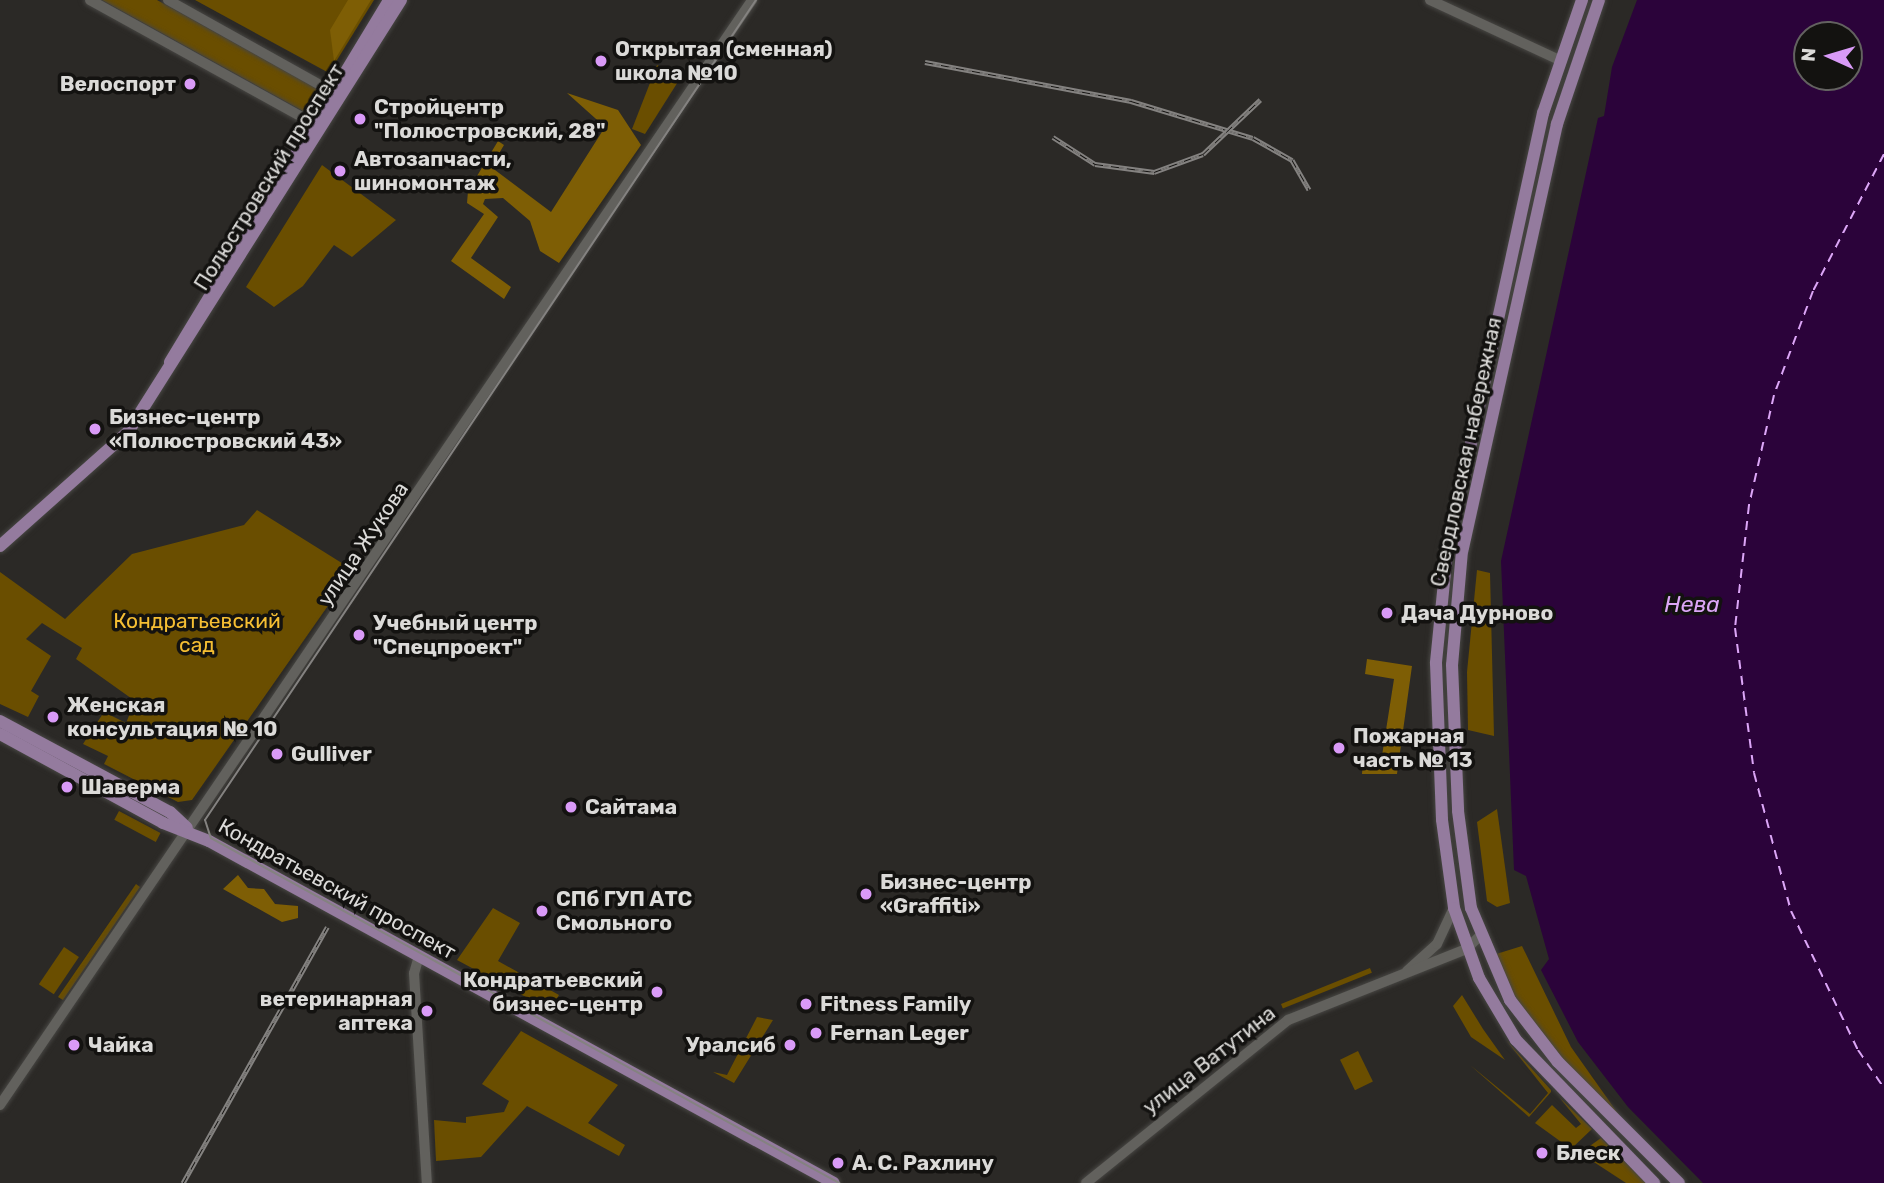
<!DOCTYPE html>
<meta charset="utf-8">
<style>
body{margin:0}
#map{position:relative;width:1884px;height:1183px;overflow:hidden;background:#2b2926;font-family:Rubik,sans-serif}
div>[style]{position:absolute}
.green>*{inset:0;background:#6a4e00;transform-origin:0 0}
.forest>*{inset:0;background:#7e5e05}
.water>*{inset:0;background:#2b033a}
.ferry>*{height:2px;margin-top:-1px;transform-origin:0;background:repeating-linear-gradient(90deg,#dca6f7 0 9px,transparent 0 16px)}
.roads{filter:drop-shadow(0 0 2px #474643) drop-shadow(0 0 2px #474643)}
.minor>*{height:10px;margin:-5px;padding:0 5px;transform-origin:5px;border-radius:5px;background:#62615d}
.major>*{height:12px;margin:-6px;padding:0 6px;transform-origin:6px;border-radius:6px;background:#947b9e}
.tram>*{height:2px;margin:-1px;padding:0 1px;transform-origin:1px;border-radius:1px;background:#848280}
.rail>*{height:5px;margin-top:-2.5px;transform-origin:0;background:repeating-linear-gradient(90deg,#131210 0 8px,#848280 0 16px);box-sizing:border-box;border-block:2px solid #848280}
.dots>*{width:19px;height:19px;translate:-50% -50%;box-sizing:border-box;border:4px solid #131210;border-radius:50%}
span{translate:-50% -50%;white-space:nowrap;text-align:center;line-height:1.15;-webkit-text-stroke:7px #131210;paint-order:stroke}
.poi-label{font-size:21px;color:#dbdad8;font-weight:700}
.left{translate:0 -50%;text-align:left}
.right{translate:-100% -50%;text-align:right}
.street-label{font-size:21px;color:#dbdad8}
.park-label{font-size:21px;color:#f5be33}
.water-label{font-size:23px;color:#dca6f7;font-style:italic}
.north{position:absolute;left:1793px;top:21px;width:70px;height:70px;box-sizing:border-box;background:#131210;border:2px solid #636260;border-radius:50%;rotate:274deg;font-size:19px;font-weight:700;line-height:28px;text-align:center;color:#dbdad8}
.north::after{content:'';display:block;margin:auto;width:24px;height:32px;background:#d99af7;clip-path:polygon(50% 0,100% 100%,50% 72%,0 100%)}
</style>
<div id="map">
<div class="green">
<div style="clip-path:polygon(102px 0,157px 0,317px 89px,303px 111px)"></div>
<div style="clip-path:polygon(195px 0,374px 0,329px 73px)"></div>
<div style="clip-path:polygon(657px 65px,681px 77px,645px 134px,632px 129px)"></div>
<div style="clip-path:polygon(322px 165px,396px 220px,352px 257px,334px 245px,303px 286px,274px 307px,246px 287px)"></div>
<div style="clip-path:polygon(257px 510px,353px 570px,192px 800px,178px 802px,104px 764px,108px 756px,83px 744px,104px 712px,126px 723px,135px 701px,76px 659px,82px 648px,42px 623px,26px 639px,51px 656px,31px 691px,39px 696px,28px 717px,0 704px,0 572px,65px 619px,132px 554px,244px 525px)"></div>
<div style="clip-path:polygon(1477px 570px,1490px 573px,1494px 736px,1468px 730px,1467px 672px)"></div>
<div style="clip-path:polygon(1497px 809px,1510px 903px,1497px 907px,1487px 901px,1477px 822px)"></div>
<div style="left:119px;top:811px;width:47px;height:10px;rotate:28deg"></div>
<div style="clip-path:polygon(136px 884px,140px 887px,63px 1000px,58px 997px)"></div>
<div style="clip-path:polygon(493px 908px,520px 923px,498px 961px,559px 995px,550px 1010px,457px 960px)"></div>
<div style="clip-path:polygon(1522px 946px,1571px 1047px,1624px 1122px,1560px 1057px,1515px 997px,1493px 955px)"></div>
<div style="left:64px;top:947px;width:18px;height:45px;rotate:34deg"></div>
<div style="left:1370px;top:968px;width:5px;height:96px;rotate:68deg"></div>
<div style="clip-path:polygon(1462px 995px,1483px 1029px,1505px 1060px,1471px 1037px,1453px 1006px)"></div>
<div style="clip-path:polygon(757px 1017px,773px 1020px,734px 1083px,713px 1072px,727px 1075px)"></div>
<div style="clip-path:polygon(521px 1031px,618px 1085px,588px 1123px,625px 1145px,619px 1156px,527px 1106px,481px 1157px,436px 1161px,434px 1120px,466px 1123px,466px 1117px,504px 1112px,509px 1101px,482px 1084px)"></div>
<div style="clip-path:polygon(1506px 1040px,1551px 1090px,1551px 1092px,1529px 1117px,1470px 1065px,1530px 1114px,1548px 1093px)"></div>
<div style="left:1358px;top:1051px;width:34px;height:20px;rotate:64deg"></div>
<div style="clip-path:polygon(1559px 1097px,1592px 1129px,1571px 1149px,1535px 1123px,1552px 1105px,1576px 1128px,1581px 1124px)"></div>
<div style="clip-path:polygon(1601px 1138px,1646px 1183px,1626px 1183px,1580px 1153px)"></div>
</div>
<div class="forest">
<div style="clip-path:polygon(348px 0,371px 0,334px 61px,330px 30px)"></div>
<div style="clip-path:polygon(567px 93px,618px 110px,641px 145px,559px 263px,540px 251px,530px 221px,503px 198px,485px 199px,483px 204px,498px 217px,471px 258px,511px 287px,504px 299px,451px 261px,484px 214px,467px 203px,468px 191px,498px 141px,504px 145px,491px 167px,551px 212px,605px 127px)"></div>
<div style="clip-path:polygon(1367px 659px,1412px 666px,1397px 774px,1362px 774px,1363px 761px,1381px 762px,1394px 679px,1365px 674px)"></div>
<div style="clip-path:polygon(238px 875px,248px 888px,264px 889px,275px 904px,298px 906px,298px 918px,282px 922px,223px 889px)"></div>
</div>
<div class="water">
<div style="clip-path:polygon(evenodd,1637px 0,1884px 0,1884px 1183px,1703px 1183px,1628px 1107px,1578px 1042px,1541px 970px,1549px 959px,1526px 876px,1514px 870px,1501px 561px,1598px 118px,1604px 116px,1612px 67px,1637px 0,1807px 35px,1849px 35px,1849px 77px,1807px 77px,1807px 35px)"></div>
</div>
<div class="ferry">
<div style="left:1884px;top:154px;width:154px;rotate:117.4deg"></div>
<div style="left:1813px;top:291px;width:111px;rotate:110.6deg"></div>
<div style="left:1774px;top:395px;width:113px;rotate:102.8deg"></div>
<div style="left:1749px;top:505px;width:124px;rotate:96.5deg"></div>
<div style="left:1735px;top:628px;width:146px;rotate:82.5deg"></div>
<div style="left:1754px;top:773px;width:143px;rotate:75deg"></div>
<div style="left:1791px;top:911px;width:154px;rotate:64.3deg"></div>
<div style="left:1858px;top:1050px;width:46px;rotate:55.6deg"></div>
</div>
<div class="roads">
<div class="minor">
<div style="left:90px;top:0;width:263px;rotate:28.9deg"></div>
<div style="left:168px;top:0;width:195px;rotate:29.2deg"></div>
<div style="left:1430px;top:0;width:142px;rotate:24.9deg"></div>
<div style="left:419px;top:956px;width:18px;rotate:106deg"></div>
<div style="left:414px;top:973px;width:210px;rotate:86.5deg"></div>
<div style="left:1407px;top:971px;width:40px;rotate:-42deg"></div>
<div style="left:1437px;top:944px;width:40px;rotate:-65deg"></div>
<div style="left:0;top:1105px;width:1337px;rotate:-55.76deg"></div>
<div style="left:1086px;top:1183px;width:260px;rotate:-38.9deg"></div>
<div style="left:1288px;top:1020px;width:192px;rotate:-21.7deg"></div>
<div style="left:1466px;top:949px;width:19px;rotate:-43deg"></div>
</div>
<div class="major">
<div style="left:1582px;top:0;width:120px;rotate:109deg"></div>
<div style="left:1543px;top:113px;width:449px;rotate:102.3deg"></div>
<div style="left:1447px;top:552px;width:112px;rotate:95.7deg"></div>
<div style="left:1436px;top:663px;width:157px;rotate:87.8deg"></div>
<div style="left:1442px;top:820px;width:89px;rotate:82.2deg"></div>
<div style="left:1454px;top:908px;width:74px;rotate:70.3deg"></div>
<div style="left:1479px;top:978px;width:72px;rotate:59.2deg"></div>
<div style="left:1516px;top:1040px;width:199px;rotate:46deg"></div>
<div style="left:1599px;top:0;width:131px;rotate:108.7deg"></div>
<div style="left:1557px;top:124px;width:437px;rotate:102.5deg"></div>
<div style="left:1462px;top:551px;width:114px;rotate:95deg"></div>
<div style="left:1452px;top:665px;width:146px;rotate:87.6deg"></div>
<div style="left:1458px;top:811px;width:98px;rotate:82.4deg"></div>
<div style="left:1471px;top:908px;width:100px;rotate:67deg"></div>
<div style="left:1510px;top:1000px;width:78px;rotate:52.3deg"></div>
<div style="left:1558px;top:1062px;width:171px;rotate:45deg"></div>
<div style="left:170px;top:362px;width:423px;rotate:-58.8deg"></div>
<div style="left:0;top:546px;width:171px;rotate:-41.7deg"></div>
<div style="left:128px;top:432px;width:511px;rotate:-57.71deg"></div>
<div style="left:0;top:721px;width:193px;rotate:28.2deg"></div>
<div style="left:170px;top:812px;width:23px;rotate:43deg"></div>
<div style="left:0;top:734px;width:186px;rotate:28.6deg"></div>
<div style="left:163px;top:823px;width:49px;rotate:21.4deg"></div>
<div style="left:209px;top:841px;width:712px;rotate:28.69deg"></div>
</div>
</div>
<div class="tram">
<div style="left:756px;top:0;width:988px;rotate:123.9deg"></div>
<div style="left:205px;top:820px;width:19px;rotate:72deg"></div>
<div style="left:211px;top:838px;width:717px;rotate:28.78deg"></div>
</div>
<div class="rail">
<div style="left:925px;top:62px;width:210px;rotate:10.7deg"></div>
<div style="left:1131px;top:101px;width:127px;rotate:16.9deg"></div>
<div style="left:1253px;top:138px;width:45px;rotate:29.4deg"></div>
<div style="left:1292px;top:160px;width:34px;rotate:60deg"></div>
<div style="left:1053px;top:137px;width:50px;rotate:32.7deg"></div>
<div style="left:1095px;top:164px;width:60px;rotate:7.7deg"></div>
<div style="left:1154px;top:172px;width:52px;rotate:-20.2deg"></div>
<div style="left:1203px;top:154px;width:79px;rotate:-43.5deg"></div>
<div style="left:183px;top:1183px;width:294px;rotate:-60.6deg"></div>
</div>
<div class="dots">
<div style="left:601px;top:61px;background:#d99af7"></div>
<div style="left:190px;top:84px;background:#d99af7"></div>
<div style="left:360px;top:119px;background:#d99af7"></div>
<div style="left:340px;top:171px;background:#d99af7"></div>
<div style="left:95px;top:429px;background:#d99af7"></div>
<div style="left:1387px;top:613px;background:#d99af7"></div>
<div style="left:359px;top:635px;background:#d99af7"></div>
<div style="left:53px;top:717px;background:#d99af7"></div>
<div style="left:1339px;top:748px;background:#d99af7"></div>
<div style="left:277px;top:754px;background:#d99af7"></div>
<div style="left:67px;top:787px;background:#d99af7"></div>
<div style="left:571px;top:807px;background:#d99af7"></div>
<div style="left:866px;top:894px;background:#d99af7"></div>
<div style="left:542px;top:911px;background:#d99af7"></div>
<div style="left:657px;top:992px;background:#d99af7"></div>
<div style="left:806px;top:1004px;background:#d99af7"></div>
<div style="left:427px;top:1011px;background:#d99af7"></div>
<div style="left:816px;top:1033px;background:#d99af7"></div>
<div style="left:74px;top:1045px;background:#d99af7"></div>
<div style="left:790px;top:1045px;background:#d99af7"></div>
<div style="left:1542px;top:1153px;background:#d99af7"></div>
<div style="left:838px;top:1163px;background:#d99af7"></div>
</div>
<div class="poi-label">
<span class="left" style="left:615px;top:61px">Открытая (сменная)<br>школа №10</span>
<span class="right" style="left:176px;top:84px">Велоспорт</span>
<span class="left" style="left:374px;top:119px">Стройцентр<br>"Полюстровский, 28"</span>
<span class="left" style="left:354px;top:171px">Автозапчасти,<br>шиномонтаж</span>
<span class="left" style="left:109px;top:429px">Бизнес-центр<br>«Полюстровский 43»</span>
<span class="left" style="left:1401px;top:613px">Дача Дурново</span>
<span class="left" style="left:373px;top:635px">Учебный центр<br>"Спецпроект"</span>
<span class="left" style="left:67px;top:717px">Женская<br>консультация № 10</span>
<span class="left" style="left:1353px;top:748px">Пожарная<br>часть № 13</span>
<span class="left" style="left:291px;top:754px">Gulliver</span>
<span class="left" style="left:81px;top:787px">Шаверма</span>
<span class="left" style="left:585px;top:807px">Сайтама</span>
<span class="left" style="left:880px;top:894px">Бизнес-центр<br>«Graffiti»</span>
<span class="left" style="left:556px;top:911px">СПб ГУП АТС<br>Смольного</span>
<span class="right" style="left:643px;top:992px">Кондратьевский<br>бизнес-центр</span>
<span class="right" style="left:413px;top:1011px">ветеринарная<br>аптека</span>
<span class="left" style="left:820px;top:1004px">Fitness Family</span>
<span class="left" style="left:830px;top:1033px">Fernan Leger</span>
<span class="left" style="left:88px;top:1045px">Чайка</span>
<span class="right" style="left:776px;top:1045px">Уралсиб</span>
<span class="left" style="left:1556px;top:1153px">Блеск</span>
<span class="left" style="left:852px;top:1163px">А. С. Рахлину</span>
</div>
<div class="street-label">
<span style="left:269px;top:177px;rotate:-58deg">Полюстровский проспект</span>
<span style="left:1466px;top:452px;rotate:-78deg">Свердловская набережная</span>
<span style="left:363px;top:544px;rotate:-56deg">улица Жукова</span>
<span style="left:337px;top:889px;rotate:29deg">Кондратьевский проспект</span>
<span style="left:1209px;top:1060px;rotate:-38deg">улица Ватутина</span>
</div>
<div class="park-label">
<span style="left:197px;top:633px">Кондратьевский<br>сад</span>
</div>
<div class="water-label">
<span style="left:1692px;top:604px">Нева</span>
</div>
<div class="north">N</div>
</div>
